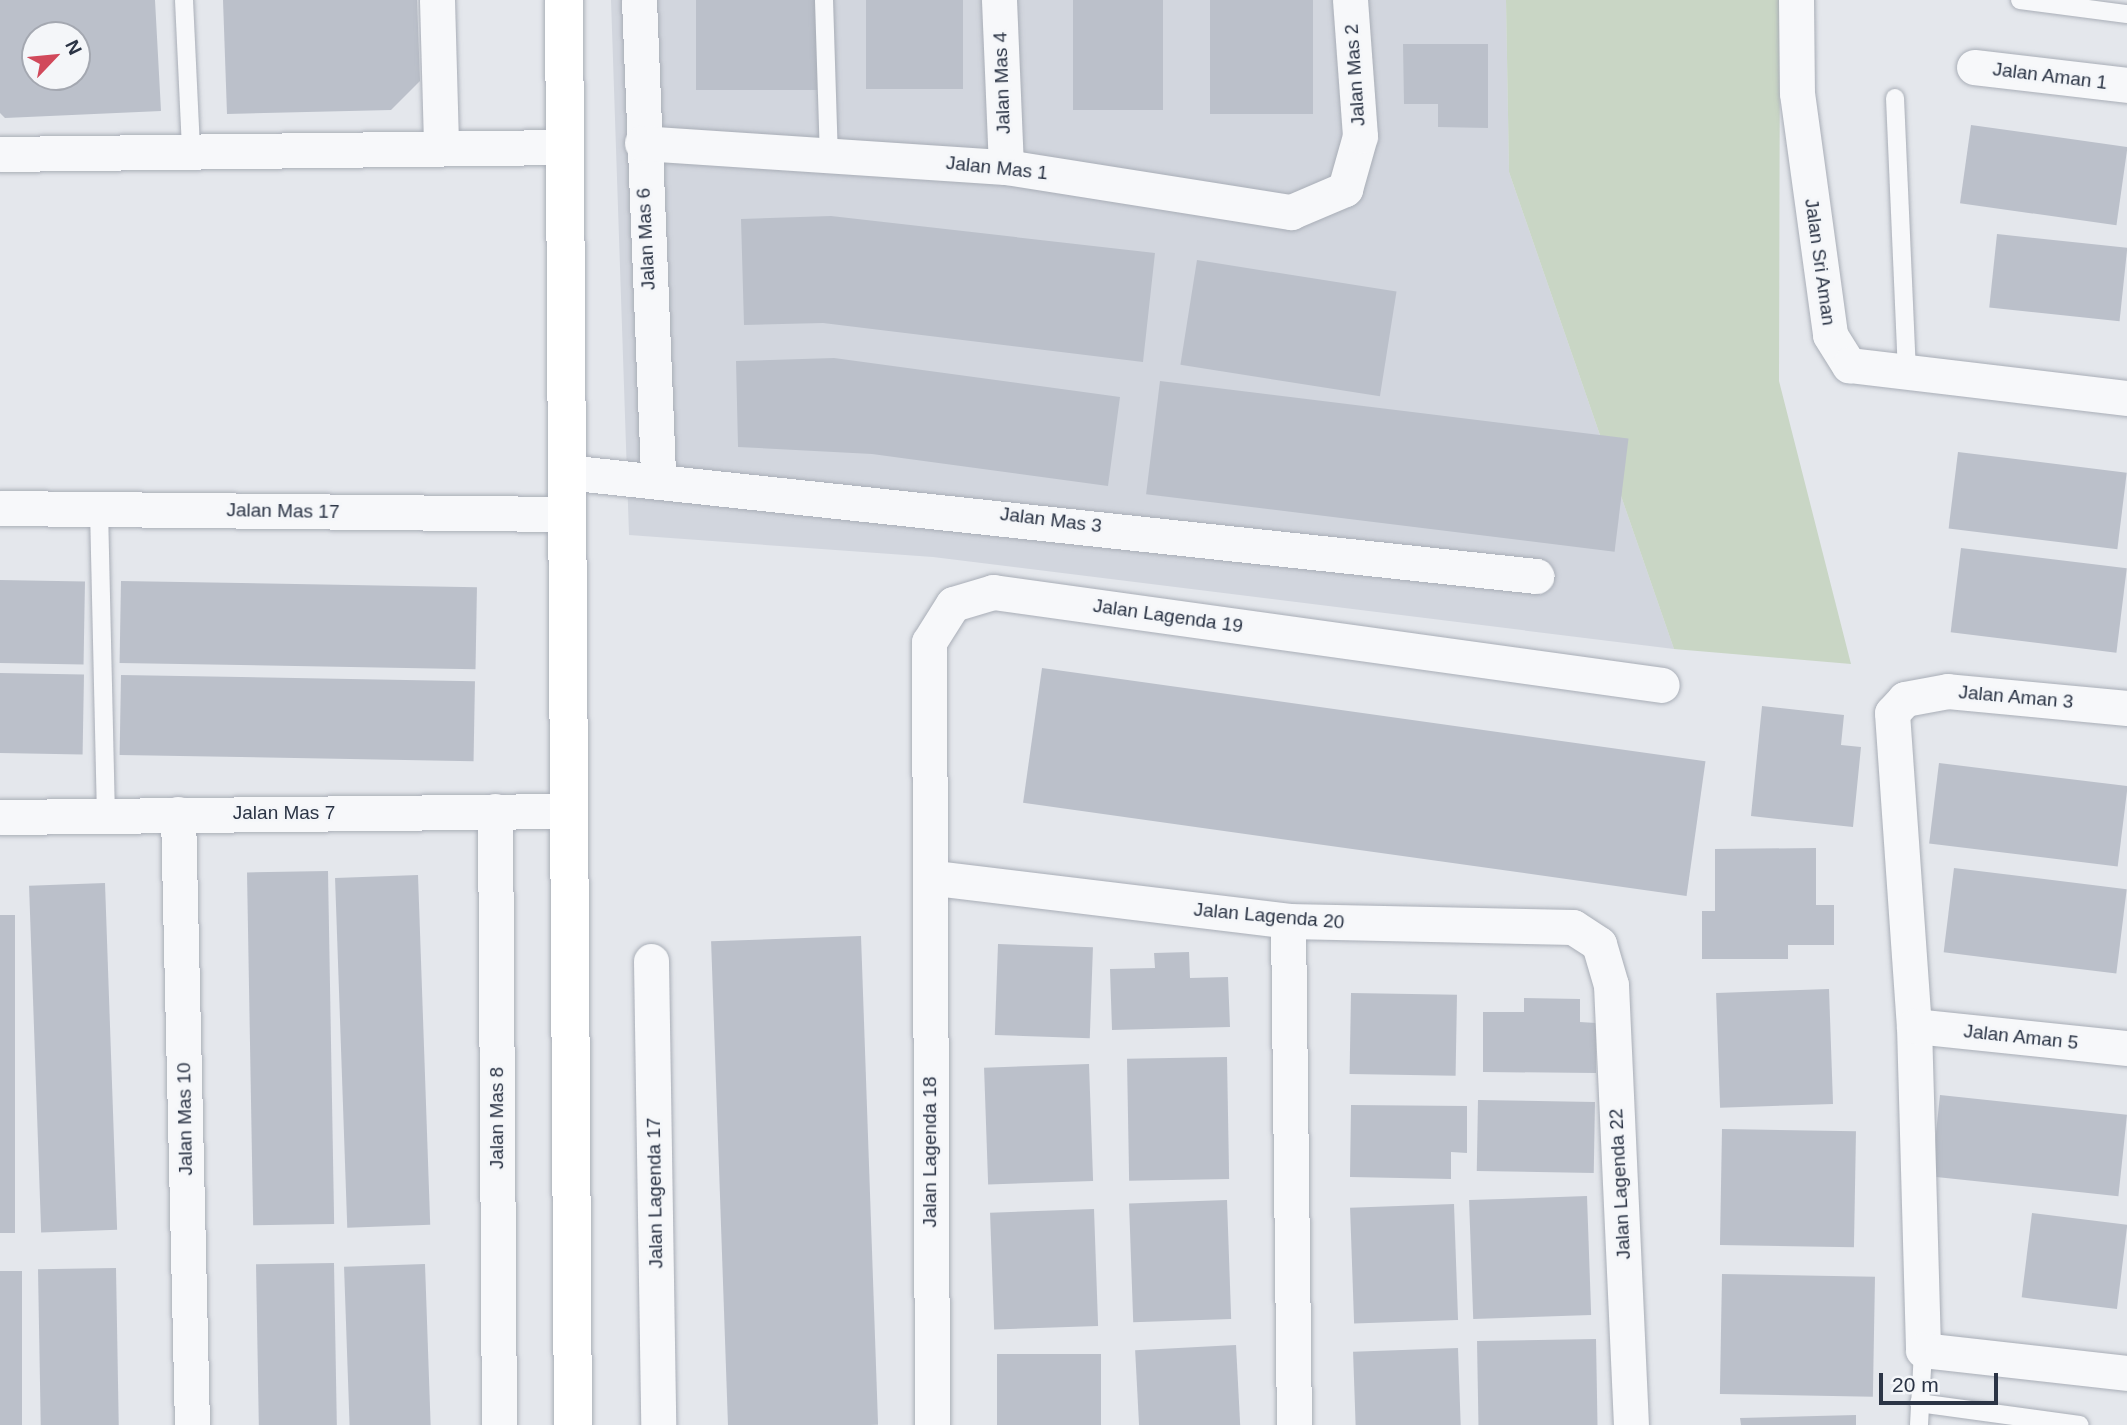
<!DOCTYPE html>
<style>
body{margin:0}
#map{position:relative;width:2127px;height:1425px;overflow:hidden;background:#e4e7ec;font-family:Helvetica,sans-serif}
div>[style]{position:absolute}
.built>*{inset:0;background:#d2d6de}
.green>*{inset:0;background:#c9d6c5}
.building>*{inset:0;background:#bbc0ca;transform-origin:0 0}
.roads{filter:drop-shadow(0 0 2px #a9aeb7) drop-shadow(0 0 2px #a9aeb7)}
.lane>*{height:18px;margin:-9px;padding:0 9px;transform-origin:9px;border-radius:9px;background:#f7f8fa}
.street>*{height:35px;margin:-17.5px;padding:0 17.5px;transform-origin:17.5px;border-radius:17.5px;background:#f7f8fa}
.secondary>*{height:38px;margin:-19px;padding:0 19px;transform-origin:19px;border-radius:19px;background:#fff}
span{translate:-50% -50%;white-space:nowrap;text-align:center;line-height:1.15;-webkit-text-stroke:5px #f4f6f9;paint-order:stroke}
.street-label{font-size:19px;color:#2b3445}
.north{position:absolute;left:21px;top:21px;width:70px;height:70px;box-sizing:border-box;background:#f4f6f9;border:2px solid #a4a8b1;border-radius:50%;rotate:64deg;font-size:19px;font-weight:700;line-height:28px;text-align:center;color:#2b3445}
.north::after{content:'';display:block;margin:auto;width:24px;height:32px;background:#d1495b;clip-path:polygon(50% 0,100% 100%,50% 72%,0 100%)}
.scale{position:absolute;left:1879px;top:1373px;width:119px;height:32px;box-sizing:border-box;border:4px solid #2b3445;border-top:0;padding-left:9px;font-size:21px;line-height:24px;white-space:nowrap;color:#2b3445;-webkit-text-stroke:5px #f4f6f9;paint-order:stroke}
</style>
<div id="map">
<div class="built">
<div style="clip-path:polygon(611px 0,1506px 0,1509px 172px,1674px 649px,933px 557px,629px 535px)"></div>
</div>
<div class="green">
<div style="clip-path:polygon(1506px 0,1780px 0,1779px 381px,1851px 664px,1674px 649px,1509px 172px)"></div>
</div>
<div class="building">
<div style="clip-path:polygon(evenodd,0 0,155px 0,161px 111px,5px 118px,0 113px,0 0,35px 35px,77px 35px,77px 77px,35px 77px,35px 35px)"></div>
<div style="clip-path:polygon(223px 0,417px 0,420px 81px,391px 110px,227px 114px)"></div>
<div style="left:696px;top:0;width:135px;height:90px"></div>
<div style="left:866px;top:0;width:97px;height:89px"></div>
<div style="left:1073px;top:0;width:90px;height:110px"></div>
<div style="left:1210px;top:0;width:103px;height:114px"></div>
<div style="clip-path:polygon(1403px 44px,1488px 44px,1488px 128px,1438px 127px,1438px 104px,1404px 104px)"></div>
<div style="left:1971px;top:125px;width:158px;height:79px;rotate:8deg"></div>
<div style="clip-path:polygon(831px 216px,1155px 253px,1143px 362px,823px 323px,744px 325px,741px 219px)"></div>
<div style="left:1997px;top:234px;width:131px;height:74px;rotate:6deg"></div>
<div style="left:1197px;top:260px;width:202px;height:106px;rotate:9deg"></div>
<div style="clip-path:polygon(834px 358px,1120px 397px,1108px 486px,872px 454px,738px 447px,736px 361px)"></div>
<div style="left:1160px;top:381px;width:472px;height:114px;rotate:7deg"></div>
<div style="left:1958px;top:452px;width:170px;height:77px;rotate:7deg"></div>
<div style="left:1961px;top:548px;width:167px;height:85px;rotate:7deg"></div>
<div style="left:0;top:580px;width:85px;height:83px;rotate:1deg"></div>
<div style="left:121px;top:581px;width:356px;height:82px;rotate:1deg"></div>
<div style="left:1042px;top:668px;width:670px;height:136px;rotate:8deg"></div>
<div style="left:0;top:673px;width:84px;height:80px;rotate:1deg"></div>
<div style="left:121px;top:675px;width:354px;height:80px;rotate:1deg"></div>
<div style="clip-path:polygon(1762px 706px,1844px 715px,1841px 745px,1861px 747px,1853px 827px,1751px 816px)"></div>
<div style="left:1939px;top:763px;width:190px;height:81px;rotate:7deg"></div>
<div style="clip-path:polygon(1816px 848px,1816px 905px,1834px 905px,1834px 945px,1788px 945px,1788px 959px,1702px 959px,1702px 911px,1715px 911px,1715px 849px)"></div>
<div style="left:1954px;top:868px;width:174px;height:85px;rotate:7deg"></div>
<div style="left:328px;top:871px;width:353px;height:81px;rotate:89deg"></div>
<div style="left:418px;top:875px;width:350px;height:83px;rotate:88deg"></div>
<div style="left:105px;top:883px;width:347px;height:76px;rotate:88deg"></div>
<div style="left:0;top:915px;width:15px;height:318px"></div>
<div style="left:861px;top:936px;width:489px;height:150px;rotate:88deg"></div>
<div style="left:998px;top:944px;width:95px;height:91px;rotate:2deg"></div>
<div style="clip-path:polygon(1189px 952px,1190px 978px,1228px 977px,1230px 1027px,1112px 1030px,1110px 969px,1155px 968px,1154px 953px)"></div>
<div style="left:1829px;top:989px;width:115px;height:113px;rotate:88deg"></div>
<div style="left:1351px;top:993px;width:106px;height:81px;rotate:1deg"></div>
<div style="clip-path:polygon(1524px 998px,1580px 999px,1580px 1022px,1596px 1023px,1596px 1073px,1483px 1072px,1483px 1012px,1524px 1012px)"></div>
<div style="left:1227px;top:1057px;width:122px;height:100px;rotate:89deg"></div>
<div style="left:1089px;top:1064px;width:117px;height:105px;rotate:88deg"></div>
<div style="left:1940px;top:1095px;width:188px;height:82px;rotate:6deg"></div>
<div style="left:1478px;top:1100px;width:117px;height:71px;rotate:1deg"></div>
<div style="clip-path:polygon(1351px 1105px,1467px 1106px,1467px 1153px,1451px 1152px,1451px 1179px,1350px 1177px)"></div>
<div style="left:1722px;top:1129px;width:134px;height:116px;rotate:1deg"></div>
<div style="left:1587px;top:1196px;width:119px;height:118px;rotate:88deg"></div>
<div style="left:1227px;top:1200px;width:119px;height:98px;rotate:88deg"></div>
<div style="left:1454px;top:1204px;width:116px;height:104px;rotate:88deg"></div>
<div style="left:1094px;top:1209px;width:117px;height:104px;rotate:88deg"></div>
<div style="left:2032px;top:1213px;width:96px;height:85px;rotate:7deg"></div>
<div style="left:334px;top:1263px;width:162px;height:78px;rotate:89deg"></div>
<div style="left:425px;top:1264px;width:161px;height:81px;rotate:88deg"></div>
<div style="left:116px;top:1268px;width:157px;height:78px;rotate:89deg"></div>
<div style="left:0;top:1271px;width:22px;height:154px"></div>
<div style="left:1722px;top:1274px;width:153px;height:120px;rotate:1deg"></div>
<div style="left:1596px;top:1339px;width:86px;height:119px;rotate:89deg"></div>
<div style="left:1236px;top:1345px;width:80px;height:101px;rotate:87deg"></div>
<div style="left:1458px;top:1348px;width:77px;height:105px;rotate:88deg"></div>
<div style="left:997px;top:1354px;width:104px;height:71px"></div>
<div style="clip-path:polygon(1856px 1415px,1856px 1425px,1741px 1425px,1740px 1418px)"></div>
</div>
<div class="roads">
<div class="lane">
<div style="left:184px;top:0;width:149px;rotate:87.3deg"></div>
<div style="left:824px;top:0;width:155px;rotate:88.2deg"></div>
<div style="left:2020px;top:0;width:108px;rotate:7.5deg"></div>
<div style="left:1895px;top:98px;width:278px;rotate:87.5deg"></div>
<div style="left:99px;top:509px;width:305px;rotate:88.7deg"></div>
<div style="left:1919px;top:1403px;width:162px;rotate:7.8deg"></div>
<div style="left:1919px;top:1425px;width:75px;rotate:-86.9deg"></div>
</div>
<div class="street">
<div style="left:437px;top:0;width:147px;rotate:88.4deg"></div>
<div style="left:639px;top:0;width:478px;rotate:87.7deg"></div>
<div style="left:999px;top:0;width:167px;rotate:87.6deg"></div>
<div style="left:1796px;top:0;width:93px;rotate:89.4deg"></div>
<div style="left:1797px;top:93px;width:244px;rotate:82.2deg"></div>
<div style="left:1830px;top:335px;width:36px;rotate:58deg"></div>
<div style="left:1849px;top:365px;width:280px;rotate:6.8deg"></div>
<div style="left:1974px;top:67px;width:154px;rotate:6.7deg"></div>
<div style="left:642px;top:143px;width:365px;rotate:3.8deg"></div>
<div style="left:1006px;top:167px;width:289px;rotate:9deg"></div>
<div style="left:1291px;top:212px;width:59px;rotate:-23.1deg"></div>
<div style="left:1345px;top:189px;width:55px;rotate:-74.2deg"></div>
<div style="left:1360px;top:136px;width:136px;rotate:-94.2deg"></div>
<div style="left:0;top:154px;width:565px;rotate:-0.71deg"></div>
<div style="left:566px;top:472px;width:976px;rotate:6.12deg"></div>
<div style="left:0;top:508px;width:567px;rotate:0.61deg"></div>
<div style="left:2127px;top:708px;width:180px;rotate:-174.6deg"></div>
<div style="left:1948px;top:691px;width:44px;rotate:169.5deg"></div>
<div style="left:1905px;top:699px;width:19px;rotate:133deg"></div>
<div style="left:1892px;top:713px;width:314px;rotate:86deg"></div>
<div style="left:1914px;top:1026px;width:324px;rotate:88.4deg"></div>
<div style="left:1923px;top:1350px;width:205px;rotate:6.4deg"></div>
<div style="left:495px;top:811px;width:614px;rotate:89.63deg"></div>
<div style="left:178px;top:814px;width:611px;rotate:88.69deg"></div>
<div style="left:0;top:817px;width:568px;rotate:-0.61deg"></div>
<div style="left:935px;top:878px;width:356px;rotate:6.9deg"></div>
<div style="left:1288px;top:921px;width:285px;rotate:1.2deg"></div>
<div style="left:1573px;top:927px;width:31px;rotate:33deg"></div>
<div style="left:1599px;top:944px;width:43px;rotate:73.7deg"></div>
<div style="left:1611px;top:985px;width:440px;rotate:87.4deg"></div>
<div style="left:1288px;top:921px;width:504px;rotate:89.32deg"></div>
<div style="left:651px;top:961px;width:464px;rotate:89.1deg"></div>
<div style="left:1914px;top:1026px;width:214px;rotate:5.9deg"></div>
<div style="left:932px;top:1425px;width:783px;rotate:-90.22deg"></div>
<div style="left:929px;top:642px;width:45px;rotate:-57.7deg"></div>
<div style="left:953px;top:604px;width:42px;rotate:-16.7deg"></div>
<div style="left:993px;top:592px;width:675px;rotate:7.91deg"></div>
</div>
<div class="secondary">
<div style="left:564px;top:0;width:1425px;rotate:89.64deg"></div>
</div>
</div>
<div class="street-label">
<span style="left:1355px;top:75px;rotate:-94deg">Jalan Mas 2</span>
<span style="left:2050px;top:76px;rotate:7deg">Jalan Aman 1</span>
<span style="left:1002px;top:83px;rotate:-92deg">Jalan Mas 4</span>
<span style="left:997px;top:168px;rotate:6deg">Jalan Mas 1</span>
<span style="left:646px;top:239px;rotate:-93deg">Jalan Mas 6</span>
<span style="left:1820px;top:262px;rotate:82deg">Jalan Sri Aman</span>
<span style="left:283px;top:511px;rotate:1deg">Jalan Mas 17</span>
<span style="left:1051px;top:520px;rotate:7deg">Jalan Mas 3</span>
<span style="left:1168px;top:616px;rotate:8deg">Jalan Lagenda 19</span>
<span style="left:2016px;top:697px;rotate:5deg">Jalan Aman 3</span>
<span style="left:284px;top:813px">Jalan Mas 7</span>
<span style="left:1269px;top:916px;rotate:5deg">Jalan Lagenda 20</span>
<span style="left:2021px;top:1037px;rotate:6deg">Jalan Aman 5</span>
<span style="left:497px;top:1118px;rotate:-90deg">Jalan Mas 8</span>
<span style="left:185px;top:1119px;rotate:-91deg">Jalan Mas 10</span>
<span style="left:930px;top:1152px;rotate:-90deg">Jalan Lagenda 18</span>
<span style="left:1620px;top:1184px;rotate:-93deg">Jalan Lagenda 22</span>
<span style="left:655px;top:1193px;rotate:-91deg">Jalan Lagenda 17</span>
</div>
<div class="north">N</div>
<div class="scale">20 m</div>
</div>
